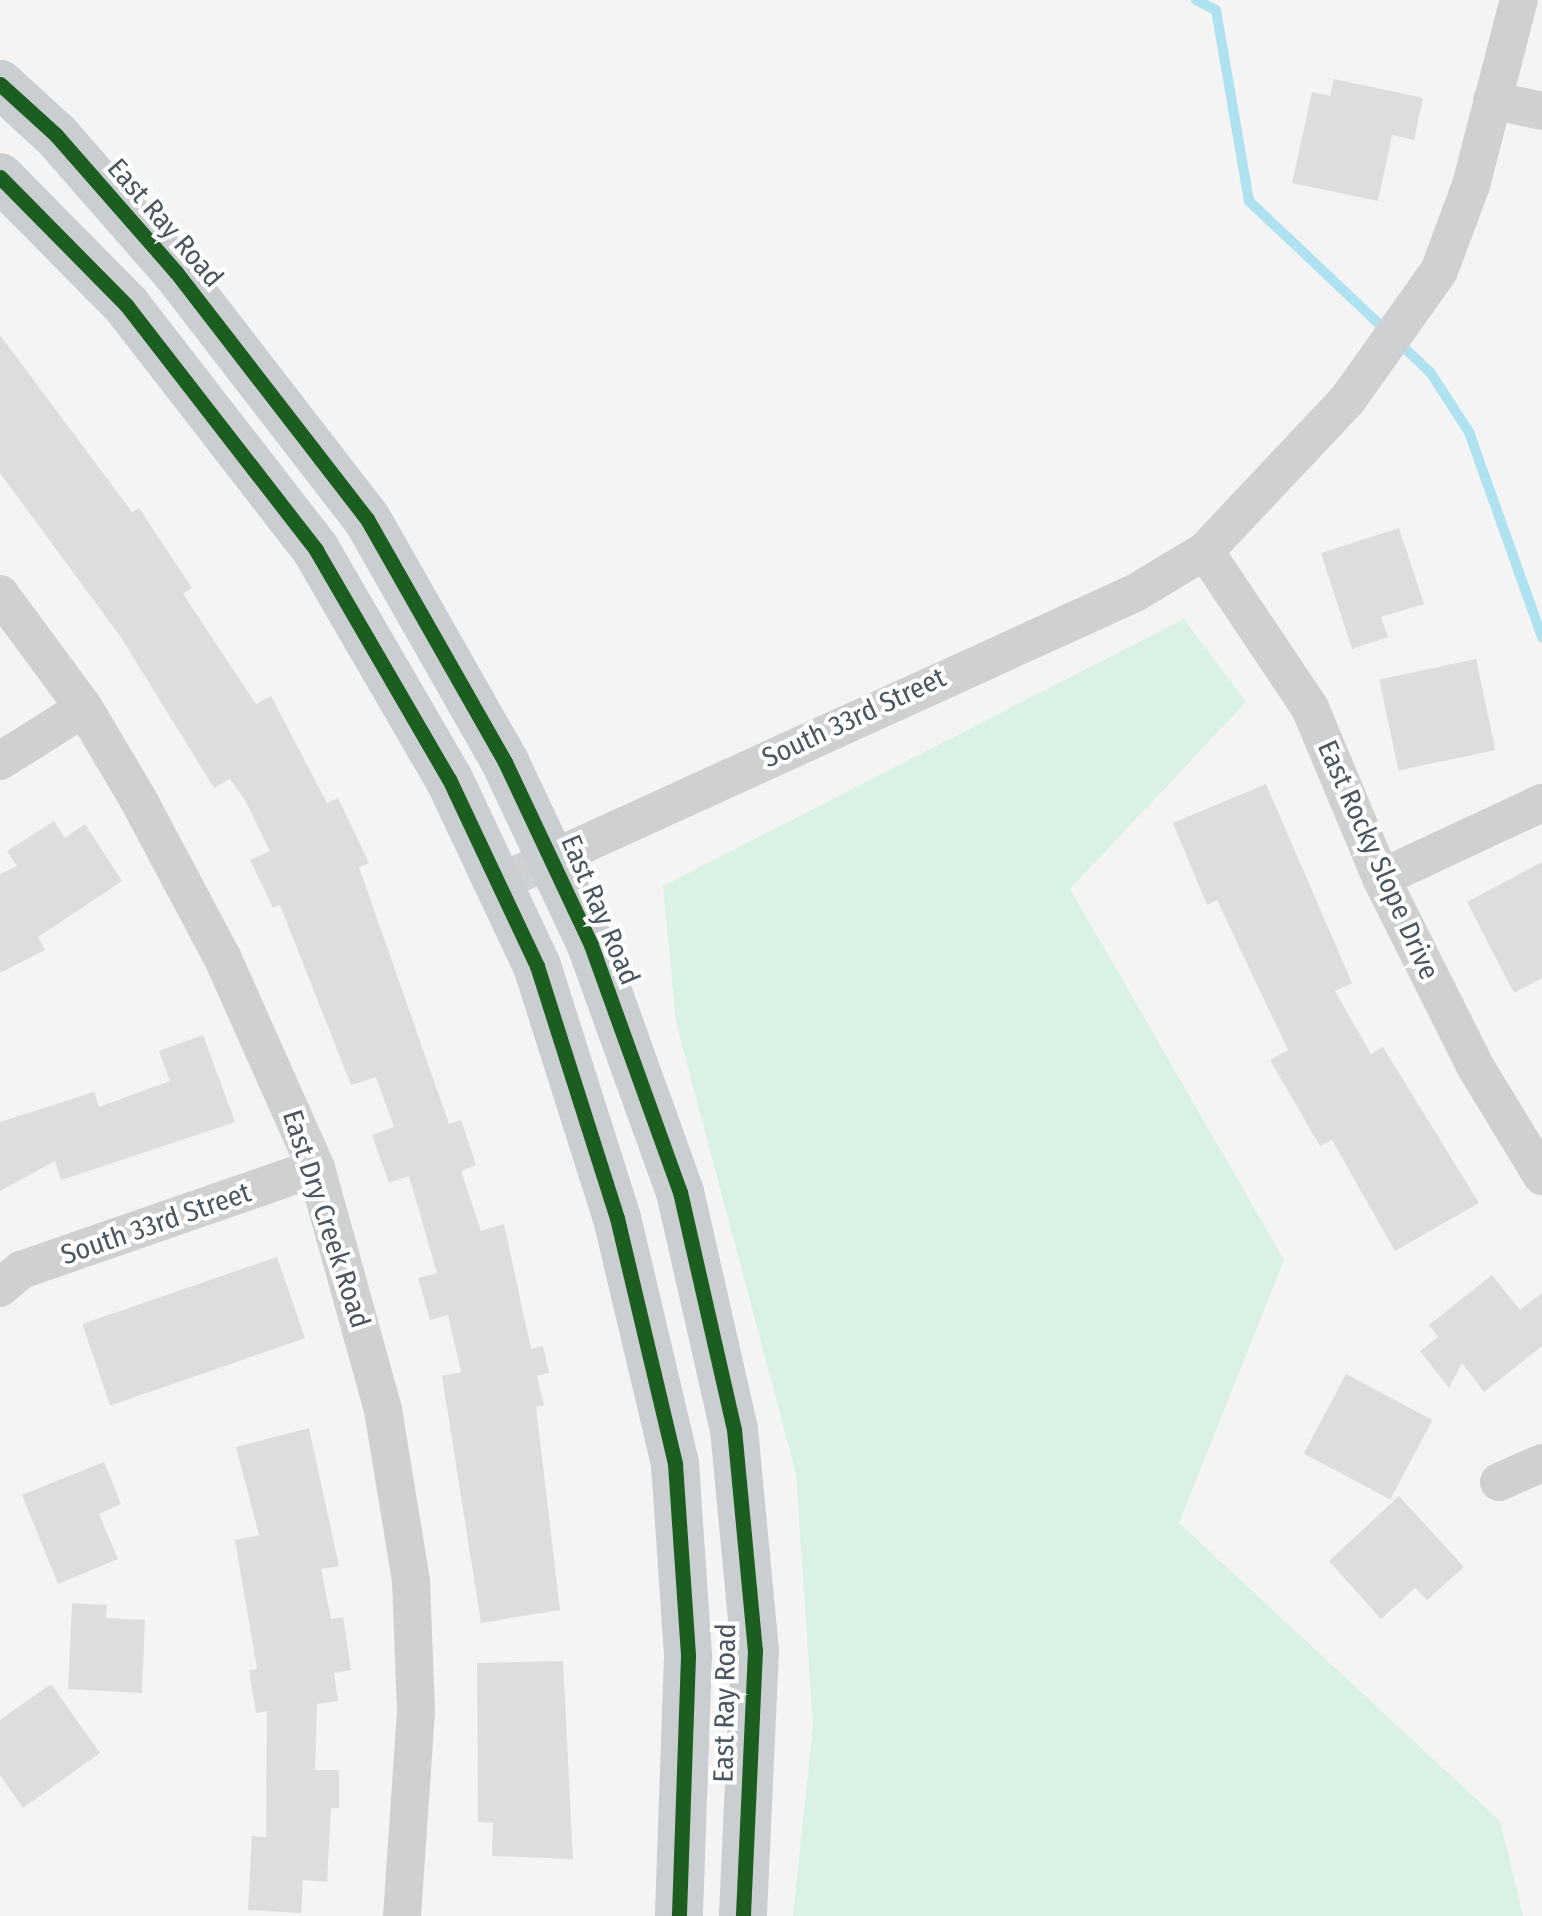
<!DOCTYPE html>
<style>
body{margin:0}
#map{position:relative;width:1542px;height:1916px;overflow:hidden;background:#f4f4f4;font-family:"Fira Sans Condensed",sans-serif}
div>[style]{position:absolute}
.green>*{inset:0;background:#d9f2e3}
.stream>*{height:10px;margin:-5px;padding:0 5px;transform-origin:5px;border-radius:5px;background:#aee2f0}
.building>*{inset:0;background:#ddddde;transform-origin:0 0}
.minor>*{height:38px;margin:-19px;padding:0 19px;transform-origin:19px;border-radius:19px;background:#ced0d2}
.major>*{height:48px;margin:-24px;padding:0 24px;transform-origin:24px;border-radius:24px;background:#caced1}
.cycleway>*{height:15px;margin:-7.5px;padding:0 7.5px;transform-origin:7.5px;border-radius:7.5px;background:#1b5e20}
span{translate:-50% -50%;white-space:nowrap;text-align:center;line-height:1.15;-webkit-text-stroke:8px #fff;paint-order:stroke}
.street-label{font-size:28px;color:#4a5661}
</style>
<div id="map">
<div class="green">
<div style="clip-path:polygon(1184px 619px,1246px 702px,1070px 889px,1284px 1260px,1179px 1523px,1500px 1821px,1523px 1916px,793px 1916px,813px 1726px,796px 1474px,676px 1022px,663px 886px)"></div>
</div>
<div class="stream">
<div style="left:1196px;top:0;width:22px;rotate:27deg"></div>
<div style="left:1216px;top:10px;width:194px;rotate:80.2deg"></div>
<div style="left:1249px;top:201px;width:249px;rotate:43.4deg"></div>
<div style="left:1430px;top:372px;width:72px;rotate:57deg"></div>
<div style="left:1469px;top:432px;width:218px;rotate:70.4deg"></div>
</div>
<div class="building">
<div style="clip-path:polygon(1334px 79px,1423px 98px,1414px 140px,1392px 135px,1378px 201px,1292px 183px,1312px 92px,1330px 96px)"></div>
<div style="clip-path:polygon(0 335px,132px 512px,139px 508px,192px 588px,183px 594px,256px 704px,271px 696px,327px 803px,338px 798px,369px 863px,359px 867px,449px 1124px,461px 1120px,476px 1165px,461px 1171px,481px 1231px,504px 1224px,531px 1349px,543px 1346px,549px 1373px,537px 1376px,544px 1405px,536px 1407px,560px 1610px,481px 1623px,442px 1376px,461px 1372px,448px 1315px,430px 1320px,418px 1278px,437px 1273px,409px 1176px,389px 1183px,372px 1135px,394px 1127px,376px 1077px,351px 1085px,280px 905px,273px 908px,250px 860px,270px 851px,245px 800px,230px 779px,214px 788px,120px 636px,0 473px)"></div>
<div style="clip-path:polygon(1399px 528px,1424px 604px,1381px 617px,1388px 637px,1352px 649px,1321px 553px)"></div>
<div style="left:1476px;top:659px;width:93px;height:99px;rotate:78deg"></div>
<div style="clip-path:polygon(1266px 784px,1352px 983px,1335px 991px,1371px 1054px,1383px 1047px,1479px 1203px,1395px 1251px,1332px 1140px,1320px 1146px,1270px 1060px,1288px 1050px,1217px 900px,1207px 905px,1173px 823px)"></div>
<div style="clip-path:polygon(54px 821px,65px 838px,85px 824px,122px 881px,38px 937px,45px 950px,0 973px,0 874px,17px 866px,7px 851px)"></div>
<div style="clip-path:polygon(1542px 862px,1542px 978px,1514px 993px,1467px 902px)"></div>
<div style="clip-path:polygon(203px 1035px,235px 1122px,61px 1180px,55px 1161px,0 1191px,0 1122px,94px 1092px,99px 1107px,170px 1081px,159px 1051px)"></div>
<div style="left:277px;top:1257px;width:86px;height:206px;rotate:71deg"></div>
<div style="clip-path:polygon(1492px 1275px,1520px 1310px,1542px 1293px,1542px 1346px,1484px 1392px,1462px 1363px,1449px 1388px,1420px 1351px,1438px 1337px,1429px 1325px)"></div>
<div style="left:1346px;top:1374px;width:98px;height:90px;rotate:28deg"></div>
<div style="clip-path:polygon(309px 1428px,339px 1566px,321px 1569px,331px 1619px,343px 1617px,351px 1670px,334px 1673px,338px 1701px,317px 1704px,315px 1770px,339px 1770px,339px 1808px,331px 1808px,327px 1882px,303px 1880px,301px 1913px,248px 1910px,252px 1836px,266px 1837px,267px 1711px,256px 1713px,249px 1670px,257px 1669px,235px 1540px,259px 1535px,236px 1447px)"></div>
<div style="clip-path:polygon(104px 1462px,121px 1504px,99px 1514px,118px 1559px,58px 1584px,22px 1495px)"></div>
<div style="clip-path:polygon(1399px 1496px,1464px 1567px,1427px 1600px,1415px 1588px,1381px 1619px,1329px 1561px)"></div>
<div style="clip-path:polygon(72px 1603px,107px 1605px,106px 1618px,145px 1620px,142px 1693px,68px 1689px)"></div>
<div style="clip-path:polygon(563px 1661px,573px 1859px,492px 1856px,493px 1823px,478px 1822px,477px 1663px)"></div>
<div style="clip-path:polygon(51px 1684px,100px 1753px,23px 1808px,0 1775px,0 1720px)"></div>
</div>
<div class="minor">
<div style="left:1492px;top:100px;width:51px;rotate:12.4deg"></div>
<div style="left:1205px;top:551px;width:189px;rotate:56.2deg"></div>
<div style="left:1310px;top:708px;width:184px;rotate:67.3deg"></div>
<div style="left:1381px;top:878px;width:210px;rotate:63.4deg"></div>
<div style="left:1475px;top:1066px;width:129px;rotate:58.7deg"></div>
<div style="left:0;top:594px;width:142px;rotate:53.6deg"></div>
<div style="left:84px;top:708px;width:106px;rotate:59.3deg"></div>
<div style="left:138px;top:799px;width:181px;rotate:62deg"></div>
<div style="left:223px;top:959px;width:229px;rotate:66deg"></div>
<div style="left:316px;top:1168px;width:251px;rotate:74.5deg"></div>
<div style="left:383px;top:1410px;width:173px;rotate:80.7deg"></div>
<div style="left:411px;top:1581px;width:130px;rotate:87.8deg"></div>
<div style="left:416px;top:1711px;width:205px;rotate:93.9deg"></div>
<div style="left:0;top:761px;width:99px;rotate:-32.2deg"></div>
<div style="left:1381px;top:878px;width:178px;rotate:-25deg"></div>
<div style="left:501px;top:882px;width:697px;rotate:-24.51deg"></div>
<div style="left:1135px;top:593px;width:82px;rotate:-31deg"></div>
<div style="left:1205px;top:551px;width:209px;rotate:-46.7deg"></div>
<div style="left:1348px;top:399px;width:157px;rotate:-54.6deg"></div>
<div style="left:1439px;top:271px;width:92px;rotate:-69.6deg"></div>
<div style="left:1471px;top:185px;width:191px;rotate:-75.5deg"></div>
<div style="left:0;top:1288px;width:28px;rotate:-41deg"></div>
<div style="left:21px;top:1270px;width:312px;rotate:-19.1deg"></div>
<div style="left:1499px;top:1482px;width:47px;rotate:-23.8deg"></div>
</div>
<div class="major">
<div style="left:0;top:84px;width:76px;rotate:42.3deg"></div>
<div style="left:56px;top:135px;width:182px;rotate:48.8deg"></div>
<div style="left:176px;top:272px;width:312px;rotate:52.3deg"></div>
<div style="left:367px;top:519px;width:279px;rotate:60.4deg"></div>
<div style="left:505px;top:762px;width:202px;rotate:64.8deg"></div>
<div style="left:591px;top:945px;width:263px;rotate:70.2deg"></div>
<div style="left:680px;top:1192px;width:243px;rotate:77.2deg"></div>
<div style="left:734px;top:1429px;width:222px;rotate:84.6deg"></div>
<div style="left:755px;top:1650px;width:266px;rotate:92.6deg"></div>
<div style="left:0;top:177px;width:181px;rotate:45.4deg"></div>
<div style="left:127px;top:306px;width:309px;rotate:52.2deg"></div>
<div style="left:316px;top:550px;width:265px;rotate:59.9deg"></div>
<div style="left:449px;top:779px;width:207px;rotate:64.8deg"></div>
<div style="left:537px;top:966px;width:264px;rotate:72.4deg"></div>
<div style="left:617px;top:1218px;width:253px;rotate:76.7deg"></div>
<div style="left:675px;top:1464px;width:192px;rotate:86.1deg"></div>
<div style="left:688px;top:1656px;width:260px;rotate:92deg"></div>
</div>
<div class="cycleway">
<div style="left:0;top:84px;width:76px;rotate:42.3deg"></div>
<div style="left:56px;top:135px;width:182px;rotate:48.8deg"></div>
<div style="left:176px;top:272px;width:312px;rotate:52.3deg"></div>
<div style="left:367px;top:519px;width:279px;rotate:60.4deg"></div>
<div style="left:505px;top:762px;width:202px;rotate:64.8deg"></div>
<div style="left:591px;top:945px;width:263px;rotate:70.2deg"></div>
<div style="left:680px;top:1192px;width:243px;rotate:77.2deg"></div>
<div style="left:734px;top:1429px;width:222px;rotate:84.6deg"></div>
<div style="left:755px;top:1650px;width:266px;rotate:92.6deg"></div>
<div style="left:0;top:177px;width:181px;rotate:45.4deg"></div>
<div style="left:127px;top:306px;width:309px;rotate:52.2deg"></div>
<div style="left:316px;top:550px;width:265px;rotate:59.9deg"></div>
<div style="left:449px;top:779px;width:207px;rotate:64.8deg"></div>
<div style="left:537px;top:966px;width:264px;rotate:72.4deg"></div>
<div style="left:617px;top:1218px;width:253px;rotate:76.7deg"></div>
<div style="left:675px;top:1464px;width:192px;rotate:86.1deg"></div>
<div style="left:688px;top:1656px;width:260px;rotate:92deg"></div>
</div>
<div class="street-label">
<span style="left:165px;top:223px;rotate:49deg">East Ray Road</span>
<span style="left:854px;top:718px;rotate:-25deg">South 33rd Street</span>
<span style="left:1378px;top:860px;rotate:66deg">East Rocky Slope Drive</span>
<span style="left:600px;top:910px;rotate:67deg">East Ray Road</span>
<span style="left:326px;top:1219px;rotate:72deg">East Dry Creek Road</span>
<span style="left:156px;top:1224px;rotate:-19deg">South 33rd Street</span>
<span style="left:725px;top:1703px;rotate:-89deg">East Ray Road</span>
</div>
</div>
